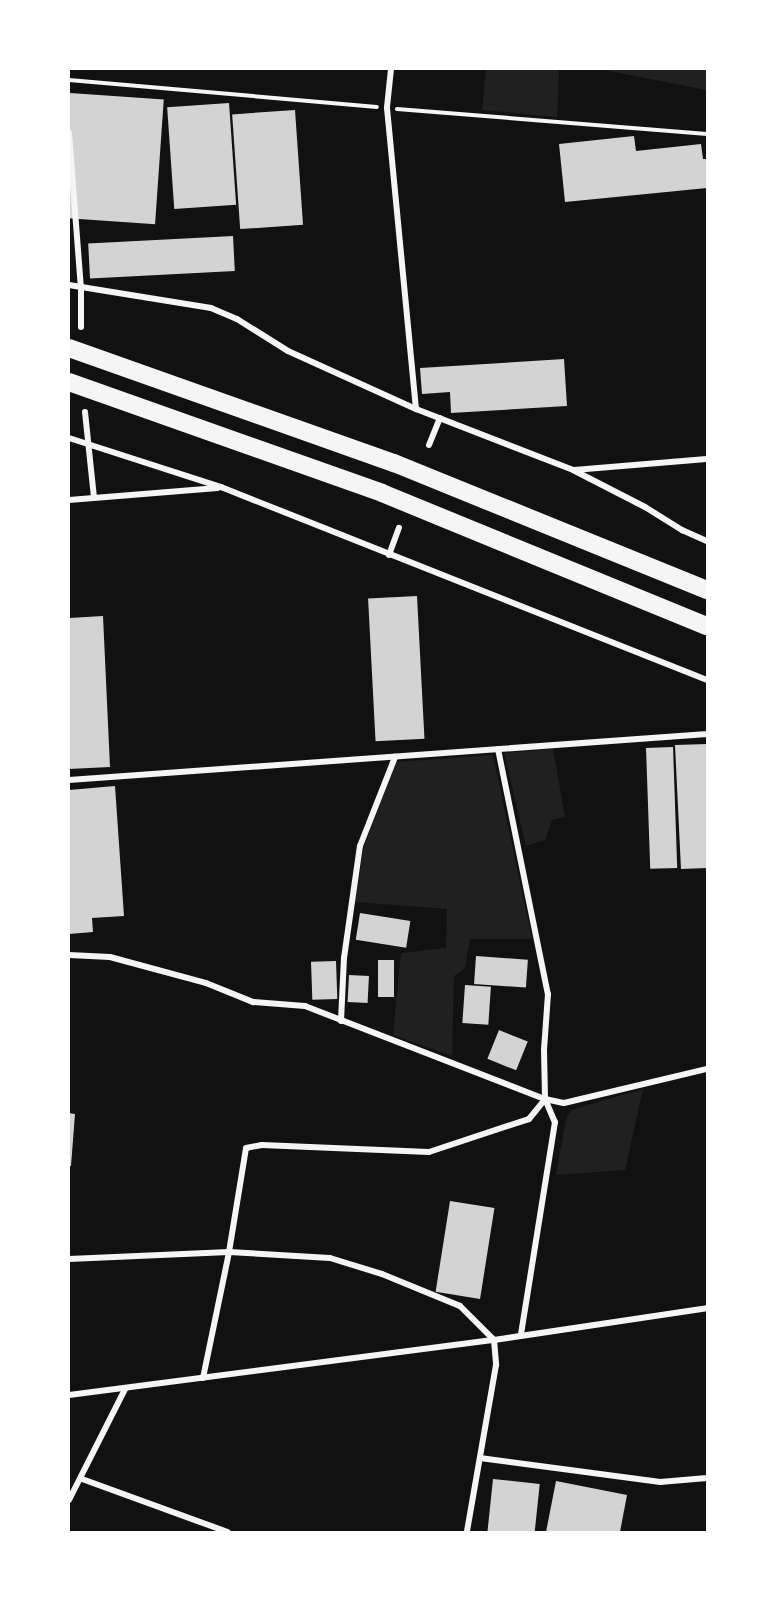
<!DOCTYPE html>
<style>
body{margin:0}
#map{position:relative;width:776px;height:1601px;overflow:hidden;background:#111;font-family:Montserrat,sans-serif}
div>[style]{position:absolute}
.green>*{inset:0;background:#202020}
.building>*{inset:0;background:#d3d3d3;transform-origin:0 0}
.path>*{height:4px;margin:-2px;padding:0 2px;transform-origin:2px;border-radius:2px;background:#f5f5f5}
.minor>*{height:6px;margin:-3px;padding:0 3px;transform-origin:3px;border-radius:3px;background:#f5f5f5}
.motorway>*{height:18px;margin:-9px;padding:0 9px;transform-origin:9px;border-radius:9px;background:#f5f5f5}
span{translate:-50% -50%;white-space:nowrap;text-align:center;line-height:1.15;-webkit-text-stroke:6px #fff;paint-order:stroke}
.frame{position:absolute;inset:0;border:70px solid #fff;pointer-events:none}
</style>
<div id="map">
<div class="green">
<div style="clip-path:polygon(486px 69px,559px 69px,557px 117px,482px 110px)"></div>
<div style="clip-path:polygon(599px 69px,707px 69px,707px 92px,706px 90px)"></div>
<div style="clip-path:polygon(553px 749px,565px 817px,552px 820px,545px 840px,526px 846px,504px 753px)"></div>
<div style="clip-path:polygon(493px 755px,532px 939px,470px 939px,465px 968px,454px 976px,452px 1056px,393px 1035px,401px 953px,446px 948px,447px 909px,355px 902px,364px 847px,396px 762px)"></div>
<div style="clip-path:polygon(643px 1089px,625px 1170px,556px 1175px,566px 1119px,571px 1110px)"></div>
</div>
<div class="building">
<div style="left:70px;top:93px;width:94px;height:125px;rotate:4deg"></div>
<div style="left:229px;top:103px;width:102px;height:62px;rotate:86deg"></div>
<div style="left:295px;top:110px;width:115px;height:63px;rotate:86deg"></div>
<div style="clip-path:polygon(634px 136px,636px 151px,701px 144px,703px 159px,707px 159px,707px 188px,565px 202px,559px 144px)"></div>
<div style="left:233px;top:236px;width:35px;height:145px;rotate:87deg"></div>
<div style="clip-path:polygon(564px 359px,567px 406px,451px 413px,450px 392px,422px 394px,420px 368px)"></div>
<div style="left:417px;top:596px;width:143px;height:49px;rotate:87deg"></div>
<div style="clip-path:polygon(103px 616px,110px 767px,69px 769px,69px 618px)"></div>
<div style="clip-path:polygon(707px 744px,707px 868px,681px 869px,675px 745px)"></div>
<div style="left:673px;top:747px;width:121px;height:27px;rotate:88deg"></div>
<div style="clip-path:polygon(115px 786px,124px 916px,92px 918px,93px 932px,69px 934px,69px 790px)"></div>
<div style="left:360px;top:913px;width:51px;height:27px;rotate:9deg"></div>
<div style="left:476px;top:956px;width:52px;height:28px;rotate:4deg"></div>
<div style="left:378px;top:960px;width:16px;height:37px"></div>
<div style="left:336px;top:961px;width:38px;height:25px;rotate:88deg"></div>
<div style="left:349px;top:975px;width:20px;height:27px;rotate:3deg"></div>
<div style="left:465px;top:985px;width:26px;height:38px;rotate:4deg"></div>
<div style="left:499px;top:1030px;width:31px;height:31px;rotate:22deg"></div>
<div style="clip-path:polygon(69px 1113px,75px 1114px,71px 1166px,69px 1166px)"></div>
<div style="left:450px;top:1201px;width:45px;height:92px;rotate:9deg"></div>
<div style="left:493px;top:1479px;width:47px;height:53px;rotate:6deg"></div>
<div style="clip-path:polygon(556px 1481px,627px 1495px,620px 1532px,546px 1532px)"></div>
</div>
<div class="path">
<div style="left:69px;top:80px;width:309px;rotate:5deg"></div>
<div style="left:397px;top:109px;width:311px;rotate:4.6deg"></div>
</div>
<div class="minor">
<div style="left:391px;top:69px;width:39px;rotate:96deg"></div>
<div style="left:387px;top:108px;width:302px;rotate:84.5deg"></div>
<div style="left:69px;top:133px;width:156px;rotate:85.6deg"></div>
<div style="left:81px;top:289px;width:38px;rotate:90deg"></div>
<div style="left:69px;top:285px;width:144px;rotate:9.2deg"></div>
<div style="left:211px;top:308px;width:28px;rotate:23deg"></div>
<div style="left:237px;top:319px;width:60px;rotate:32.1deg"></div>
<div style="left:288px;top:351px;width:141px;rotate:24.4deg"></div>
<div style="left:416px;top:409px;width:168px;rotate:21.2deg"></div>
<div style="left:573px;top:470px;width:81px;rotate:27.2deg"></div>
<div style="left:645px;top:507px;width:44px;rotate:31.9deg"></div>
<div style="left:682px;top:530px;width:27px;rotate:24deg"></div>
<div style="left:85px;top:412px;width:86px;rotate:84deg"></div>
<div style="left:69px;top:438px;width:160px;rotate:17.9deg"></div>
<div style="left:221px;top:487px;width:523px;rotate:21.66deg"></div>
<div style="left:429px;top:445px;width:29px;rotate:-68deg"></div>
<div style="left:574px;top:470px;width:133px;rotate:-4.7deg"></div>
<div style="left:69px;top:500px;width:149px;rotate:-4.6deg"></div>
<div style="left:389px;top:555px;width:29px;rotate:-70deg"></div>
<div style="left:498px;top:749px;width:250px;rotate:78.5deg"></div>
<div style="left:548px;top:994px;width:56px;rotate:94.1deg"></div>
<div style="left:544px;top:1050px;width:49px;rotate:88.8deg"></div>
<div style="left:545px;top:1099px;width:25px;rotate:67deg"></div>
<div style="left:555px;top:1122px;width:216px;rotate:99.1deg"></div>
<div style="left:69px;top:780px;width:640px;rotate:-4.12deg"></div>
<div style="left:69px;top:955px;width:41px;rotate:2.8deg"></div>
<div style="left:110px;top:957px;width:99px;rotate:15.2deg"></div>
<div style="left:206px;top:983px;width:51px;rotate:22deg"></div>
<div style="left:253px;top:1002px;width:52px;rotate:4.4deg"></div>
<div style="left:305px;top:1006px;width:257px;rotate:21.2deg"></div>
<div style="left:545px;top:1099px;width:19px;rotate:12deg"></div>
<div style="left:564px;top:1103px;width:147px;rotate:-13.4deg"></div>
<div style="left:341px;top:1021px;width:63px;rotate:-87.3deg"></div>
<div style="left:344px;top:958px;width:113px;rotate:-81.9deg"></div>
<div style="left:360px;top:846px;width:96px;rotate:-68.5deg"></div>
<div style="left:69px;top:1259px;width:160px;rotate:-2.5deg"></div>
<div style="left:229px;top:1252px;width:101px;rotate:3.4deg"></div>
<div style="left:330px;top:1258px;width:54px;rotate:17.1deg"></div>
<div style="left:382px;top:1274px;width:84px;rotate:22.3deg"></div>
<div style="left:460px;top:1306px;width:48px;rotate:45deg"></div>
<div style="left:494px;top:1340px;width:25px;rotate:85deg"></div>
<div style="left:496px;top:1365px;width:169px;rotate:99.9deg"></div>
<div style="left:203px;top:1378px;width:129px;rotate:-78.3deg"></div>
<div style="left:229px;top:1252px;width:105px;rotate:-80.7deg"></div>
<div style="left:246px;top:1148px;width:16px;rotate:-11deg"></div>
<div style="left:262px;top:1145px;width:167px;rotate:2.4deg"></div>
<div style="left:429px;top:1152px;width:105px;rotate:-18.3deg"></div>
<div style="left:529px;top:1119px;width:26px;rotate:-51deg"></div>
<div style="left:69px;top:1395px;width:429px;rotate:-7.4deg"></div>
<div style="left:494px;top:1340px;width:215px;rotate:-8.5deg"></div>
<div style="left:480px;top:1458px;width:182px;rotate:7.6deg"></div>
<div style="left:660px;top:1482px;width:47px;rotate:-4.9deg"></div>
<div style="left:82px;top:1479px;width:155px;rotate:20deg"></div>
<div style="left:69px;top:1500px;width:124px;rotate:-63.2deg"></div>
</div>
<div class="motorway">
<div style="left:69px;top:348px;width:345px;rotate:19.5deg"></div>
<div style="left:394px;top:463px;width:338px;rotate:22.1deg"></div>
<div style="left:69px;top:382px;width:332px;rotate:19.5deg"></div>
<div style="left:382px;top:493px;width:351px;rotate:22.3deg"></div>
</div>
<div class="frame"></div>
</div>
